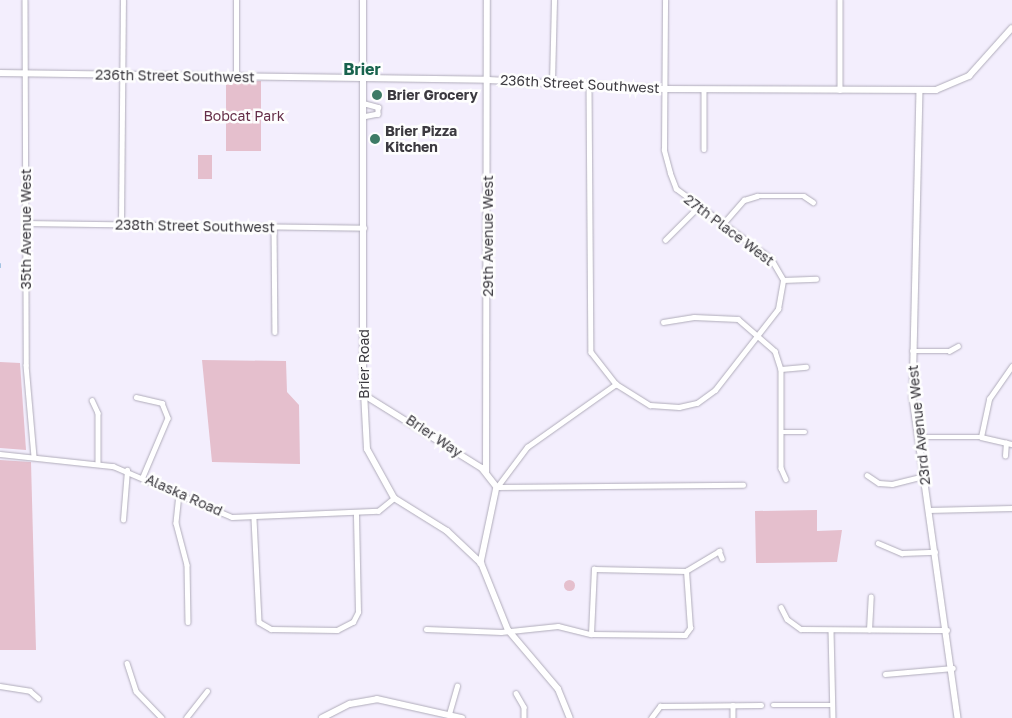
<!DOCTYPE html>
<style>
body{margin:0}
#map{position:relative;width:1012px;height:718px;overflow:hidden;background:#f3eefd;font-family:"Golos Text",sans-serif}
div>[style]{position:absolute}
.green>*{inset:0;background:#e5bfcd;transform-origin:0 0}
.round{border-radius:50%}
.stream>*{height:1px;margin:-0.5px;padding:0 0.5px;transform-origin:0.5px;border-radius:0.5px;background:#a3c3e2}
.roads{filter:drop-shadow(0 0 1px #b0acba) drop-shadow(0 0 1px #b0acba)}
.minor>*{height:4.5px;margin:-2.25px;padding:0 2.25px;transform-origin:2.25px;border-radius:2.25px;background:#fff}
.tertiary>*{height:5.5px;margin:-2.75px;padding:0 2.75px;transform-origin:2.75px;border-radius:2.75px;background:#fff}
.secondary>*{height:6px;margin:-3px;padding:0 3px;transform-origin:3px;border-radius:3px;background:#fff}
.dots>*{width:14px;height:14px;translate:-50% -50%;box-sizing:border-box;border:2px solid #fefefe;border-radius:50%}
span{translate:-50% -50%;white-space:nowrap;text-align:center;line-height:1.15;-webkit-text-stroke:5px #fefefe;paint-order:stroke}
.street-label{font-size:14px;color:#3c3a40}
.poi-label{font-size:14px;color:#3c3a40;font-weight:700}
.left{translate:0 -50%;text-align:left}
.park-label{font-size:14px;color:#652e48}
.quarter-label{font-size:16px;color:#18634d;font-weight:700}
</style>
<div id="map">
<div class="green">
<div style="left:226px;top:81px;width:35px;height:70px"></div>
<div style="left:198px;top:155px;width:14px;height:24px"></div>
<div style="clip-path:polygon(202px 360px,286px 361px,287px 392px,299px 405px,300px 464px,212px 462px)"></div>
<div style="clip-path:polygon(0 362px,20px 363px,26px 450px,0 448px)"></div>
<div style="clip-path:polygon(0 460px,31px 462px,36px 650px,0 650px)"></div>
<div style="clip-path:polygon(817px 510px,817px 531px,842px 530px,837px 562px,756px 563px,755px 511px)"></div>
<div class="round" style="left:563.5px;top:579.5px;width:11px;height:11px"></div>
</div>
<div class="stream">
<div style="left:0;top:263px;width:4px;rotate:90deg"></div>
</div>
<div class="roads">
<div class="minor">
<div style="left:25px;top:0;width:365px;rotate:89.8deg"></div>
<div style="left:26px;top:365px;width:92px;rotate:85deg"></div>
<div style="left:840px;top:0;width:90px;rotate:90deg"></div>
<div style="left:236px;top:77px;width:77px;rotate:-90deg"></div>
<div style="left:552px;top:82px;width:82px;rotate:-88.6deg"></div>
<div style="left:589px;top:84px;width:268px;rotate:89.6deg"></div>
<div style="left:591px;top:352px;width:41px;rotate:52deg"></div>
<div style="left:616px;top:384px;width:40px;rotate:32deg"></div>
<div style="left:650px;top:405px;width:29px;rotate:4deg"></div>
<div style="left:679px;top:407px;width:18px;rotate:-13deg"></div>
<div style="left:697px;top:403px;width:22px;rotate:-36deg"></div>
<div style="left:715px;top:390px;width:103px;rotate:-52.1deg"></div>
<div style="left:778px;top:309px;width:29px;rotate:-80deg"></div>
<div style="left:783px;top:280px;width:24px;rotate:-120deg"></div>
<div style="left:771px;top:259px;width:118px;rotate:-143.6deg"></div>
<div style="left:676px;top:189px;width:17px;rotate:-111deg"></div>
<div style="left:670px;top:173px;width:24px;rotate:-105deg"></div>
<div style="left:664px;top:150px;width:150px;rotate:-89.6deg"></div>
<div style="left:704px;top:90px;width:59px;rotate:90deg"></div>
<div style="left:363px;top:103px;width:16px;rotate:15deg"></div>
<div style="left:378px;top:107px;width:7px;rotate:90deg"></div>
<div style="left:378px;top:114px;width:15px;rotate:169deg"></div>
<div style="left:26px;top:223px;width:338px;rotate:0.8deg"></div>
<div style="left:121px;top:224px;width:224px;rotate:-89.5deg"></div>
<div style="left:722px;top:225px;width:33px;rotate:-49deg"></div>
<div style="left:744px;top:200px;width:14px;rotate:-17deg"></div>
<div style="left:757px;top:196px;width:47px"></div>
<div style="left:804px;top:196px;width:11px;rotate:34deg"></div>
<div style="left:274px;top:227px;width:105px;rotate:89.5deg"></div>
<div style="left:665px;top:240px;width:45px;rotate:-45deg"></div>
<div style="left:783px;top:280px;width:33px;rotate:-2deg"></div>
<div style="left:663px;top:322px;width:31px;rotate:-9deg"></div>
<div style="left:694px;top:317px;width:44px;rotate:2.6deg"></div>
<div style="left:738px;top:319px;width:49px;rotate:40.9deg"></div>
<div style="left:775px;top:351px;width:19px;rotate:72deg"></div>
<div style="left:781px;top:369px;width:99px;rotate:90deg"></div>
<div style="left:781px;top:468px;width:12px;rotate:66deg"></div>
<div style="left:912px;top:351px;width:37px"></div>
<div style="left:949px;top:351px;width:10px;rotate:-29deg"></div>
<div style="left:781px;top:369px;width:25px;rotate:-5deg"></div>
<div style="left:136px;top:397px;width:27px;rotate:13deg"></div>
<div style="left:162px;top:403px;width:16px;rotate:68deg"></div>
<div style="left:168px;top:418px;width:64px;rotate:113deg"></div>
<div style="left:92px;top:400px;width:14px;rotate:65deg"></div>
<div style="left:98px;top:413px;width:50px;rotate:90deg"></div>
<div style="left:781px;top:432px;width:24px"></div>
<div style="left:917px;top:437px;width:64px"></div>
<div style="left:981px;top:437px;width:32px;rotate:13deg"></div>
<div style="left:981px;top:437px;width:39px;rotate:-78deg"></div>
<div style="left:989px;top:399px;width:40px;rotate:-55.1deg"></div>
<div style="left:0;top:454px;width:114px;rotate:6.1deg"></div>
<div style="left:113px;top:466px;width:129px;rotate:23.2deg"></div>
<div style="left:232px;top:517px;width:146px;rotate:-2.4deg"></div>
<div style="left:378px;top:511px;width:21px;rotate:-39deg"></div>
<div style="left:1005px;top:456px;width:13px;rotate:-86deg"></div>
<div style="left:867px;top:475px;width:14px;rotate:34deg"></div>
<div style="left:879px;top:483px;width:13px;rotate:4deg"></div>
<div style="left:892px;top:484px;width:32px;rotate:-14deg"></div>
<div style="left:497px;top:487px;width:246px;rotate:-0.5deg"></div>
<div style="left:497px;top:487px;width:50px;rotate:-53.1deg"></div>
<div style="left:527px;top:447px;width:109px;rotate:-35.3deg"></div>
<div style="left:179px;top:494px;width:29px;rotate:96deg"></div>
<div style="left:176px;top:523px;width:43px;rotate:75.3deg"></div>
<div style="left:187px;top:565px;width:57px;rotate:89deg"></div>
<div style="left:928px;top:510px;width:84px;rotate:-1.4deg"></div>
<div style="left:254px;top:519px;width:103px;rotate:87.2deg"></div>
<div style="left:259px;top:622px;width:14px;rotate:30deg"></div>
<div style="left:271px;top:629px;width:66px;rotate:0.9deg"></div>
<div style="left:337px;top:630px;width:18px;rotate:-27deg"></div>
<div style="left:353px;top:622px;width:11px;rotate:-63deg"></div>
<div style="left:358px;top:612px;width:99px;rotate:-91.2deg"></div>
<div style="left:123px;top:520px;width:50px;rotate:-85.4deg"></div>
<div style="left:878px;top:543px;width:26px;rotate:23deg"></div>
<div style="left:902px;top:553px;width:33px;rotate:-2deg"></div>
<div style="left:686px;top:571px;width:39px;rotate:-31deg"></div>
<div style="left:719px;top:551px;width:8px;rotate:67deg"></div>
<div style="left:781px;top:607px;width:13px;rotate:63deg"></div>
<div style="left:787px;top:619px;width:17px;rotate:36deg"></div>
<div style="left:801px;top:629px;width:146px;rotate:0.4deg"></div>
<div style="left:426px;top:629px;width:75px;rotate:2.3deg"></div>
<div style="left:501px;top:632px;width:57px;rotate:-6deg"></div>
<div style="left:558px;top:626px;width:34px;rotate:14deg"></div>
<div style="left:591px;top:634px;width:94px;rotate:0.6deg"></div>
<div style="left:685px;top:635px;width:9px;rotate:-54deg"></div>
<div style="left:690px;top:628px;width:57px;rotate:-94deg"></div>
<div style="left:831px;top:630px;width:88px;rotate:88.7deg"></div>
<div style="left:869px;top:630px;width:33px;rotate:-87deg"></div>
<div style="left:591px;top:634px;width:65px;rotate:-87.4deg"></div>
<div style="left:594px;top:569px;width:92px;rotate:1.2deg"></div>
<div style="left:127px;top:663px;width:29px;rotate:72deg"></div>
<div style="left:136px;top:691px;width:37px;rotate:46deg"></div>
<div style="left:885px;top:674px;width:68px;rotate:-5deg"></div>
<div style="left:0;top:686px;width:30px;rotate:9deg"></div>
<div style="left:30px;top:691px;width:11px;rotate:41deg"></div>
<div style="left:516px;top:693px;width:16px;rotate:60deg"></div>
<div style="left:524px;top:707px;width:11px;rotate:90deg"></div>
<div style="left:733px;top:705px;width:13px;rotate:90deg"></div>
<div style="left:773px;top:705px;width:60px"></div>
<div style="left:449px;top:714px;width:29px;rotate:-74deg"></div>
<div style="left:186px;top:718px;width:34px;rotate:-52deg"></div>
<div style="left:651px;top:718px;width:15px;rotate:-53deg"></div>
<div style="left:660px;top:706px;width:101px;rotate:-0.6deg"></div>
</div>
<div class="tertiary">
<div style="left:0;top:73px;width:488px;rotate:0.8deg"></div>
<div style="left:488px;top:80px;width:176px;rotate:2.9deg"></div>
<div style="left:664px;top:89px;width:272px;rotate:0.2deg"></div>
<div style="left:936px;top:90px;width:36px;rotate:-23deg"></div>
<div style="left:969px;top:76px;width:64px;rotate:-48.1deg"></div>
<div style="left:920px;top:90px;width:308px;rotate:91.3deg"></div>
<div style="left:913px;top:398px;width:323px;rotate:82deg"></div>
<div style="left:363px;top:394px;width:140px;rotate:31.9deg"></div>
<div style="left:482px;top:468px;width:24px;rotate:52deg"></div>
<div style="left:497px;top:487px;width:78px;rotate:101.9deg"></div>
<div style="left:486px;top:472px;width:472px;rotate:-89.9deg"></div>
<div style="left:322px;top:718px;width:31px;rotate:-27deg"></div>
<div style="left:350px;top:704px;width:27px;rotate:-10deg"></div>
<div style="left:377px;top:699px;width:87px;rotate:12.6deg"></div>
</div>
<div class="secondary">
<div style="left:363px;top:0;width:373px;rotate:90deg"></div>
<div style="left:363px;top:373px;width:76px;rotate:87deg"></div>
<div style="left:367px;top:449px;width:56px;rotate:61.1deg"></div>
<div style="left:394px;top:498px;width:62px;rotate:31.9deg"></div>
<div style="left:447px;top:531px;width:47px;rotate:43.3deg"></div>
<div style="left:481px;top:563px;width:72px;rotate:68.1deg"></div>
<div style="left:508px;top:630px;width:77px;rotate:49.7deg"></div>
<div style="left:558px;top:689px;width:31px;rotate:68deg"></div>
</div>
</div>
<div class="dots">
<div style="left:377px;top:95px;background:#3e7b67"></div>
<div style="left:375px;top:139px;background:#3e7b67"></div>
</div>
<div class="street-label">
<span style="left:175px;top:76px;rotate:1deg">236th Street Southwest</span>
<span style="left:580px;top:84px;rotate:3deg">236th Street Southwest</span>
<span style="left:195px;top:226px;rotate:1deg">238th Street Southwest</span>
<span style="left:26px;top:229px;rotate:-90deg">35th Avenue West</span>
<span style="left:729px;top:230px;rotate:37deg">27th Place West</span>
<span style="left:488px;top:236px;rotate:-90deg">29th Avenue West</span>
<span style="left:364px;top:364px;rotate:-90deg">Brier Road</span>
<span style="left:919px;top:425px;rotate:-96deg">23rd Avenue West</span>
<span style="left:434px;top:436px;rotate:34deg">Brier Way</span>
<span style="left:184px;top:495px;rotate:24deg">Alaska Road</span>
</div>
<div class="poi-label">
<span class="left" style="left:387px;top:95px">Brier Grocery</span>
<span class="left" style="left:385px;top:139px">Brier Pizza<br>Kitchen</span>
</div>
<div class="park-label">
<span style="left:244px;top:116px">Bobcat Park</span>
</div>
<div class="quarter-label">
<span style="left:362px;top:69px">Brier</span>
</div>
</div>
